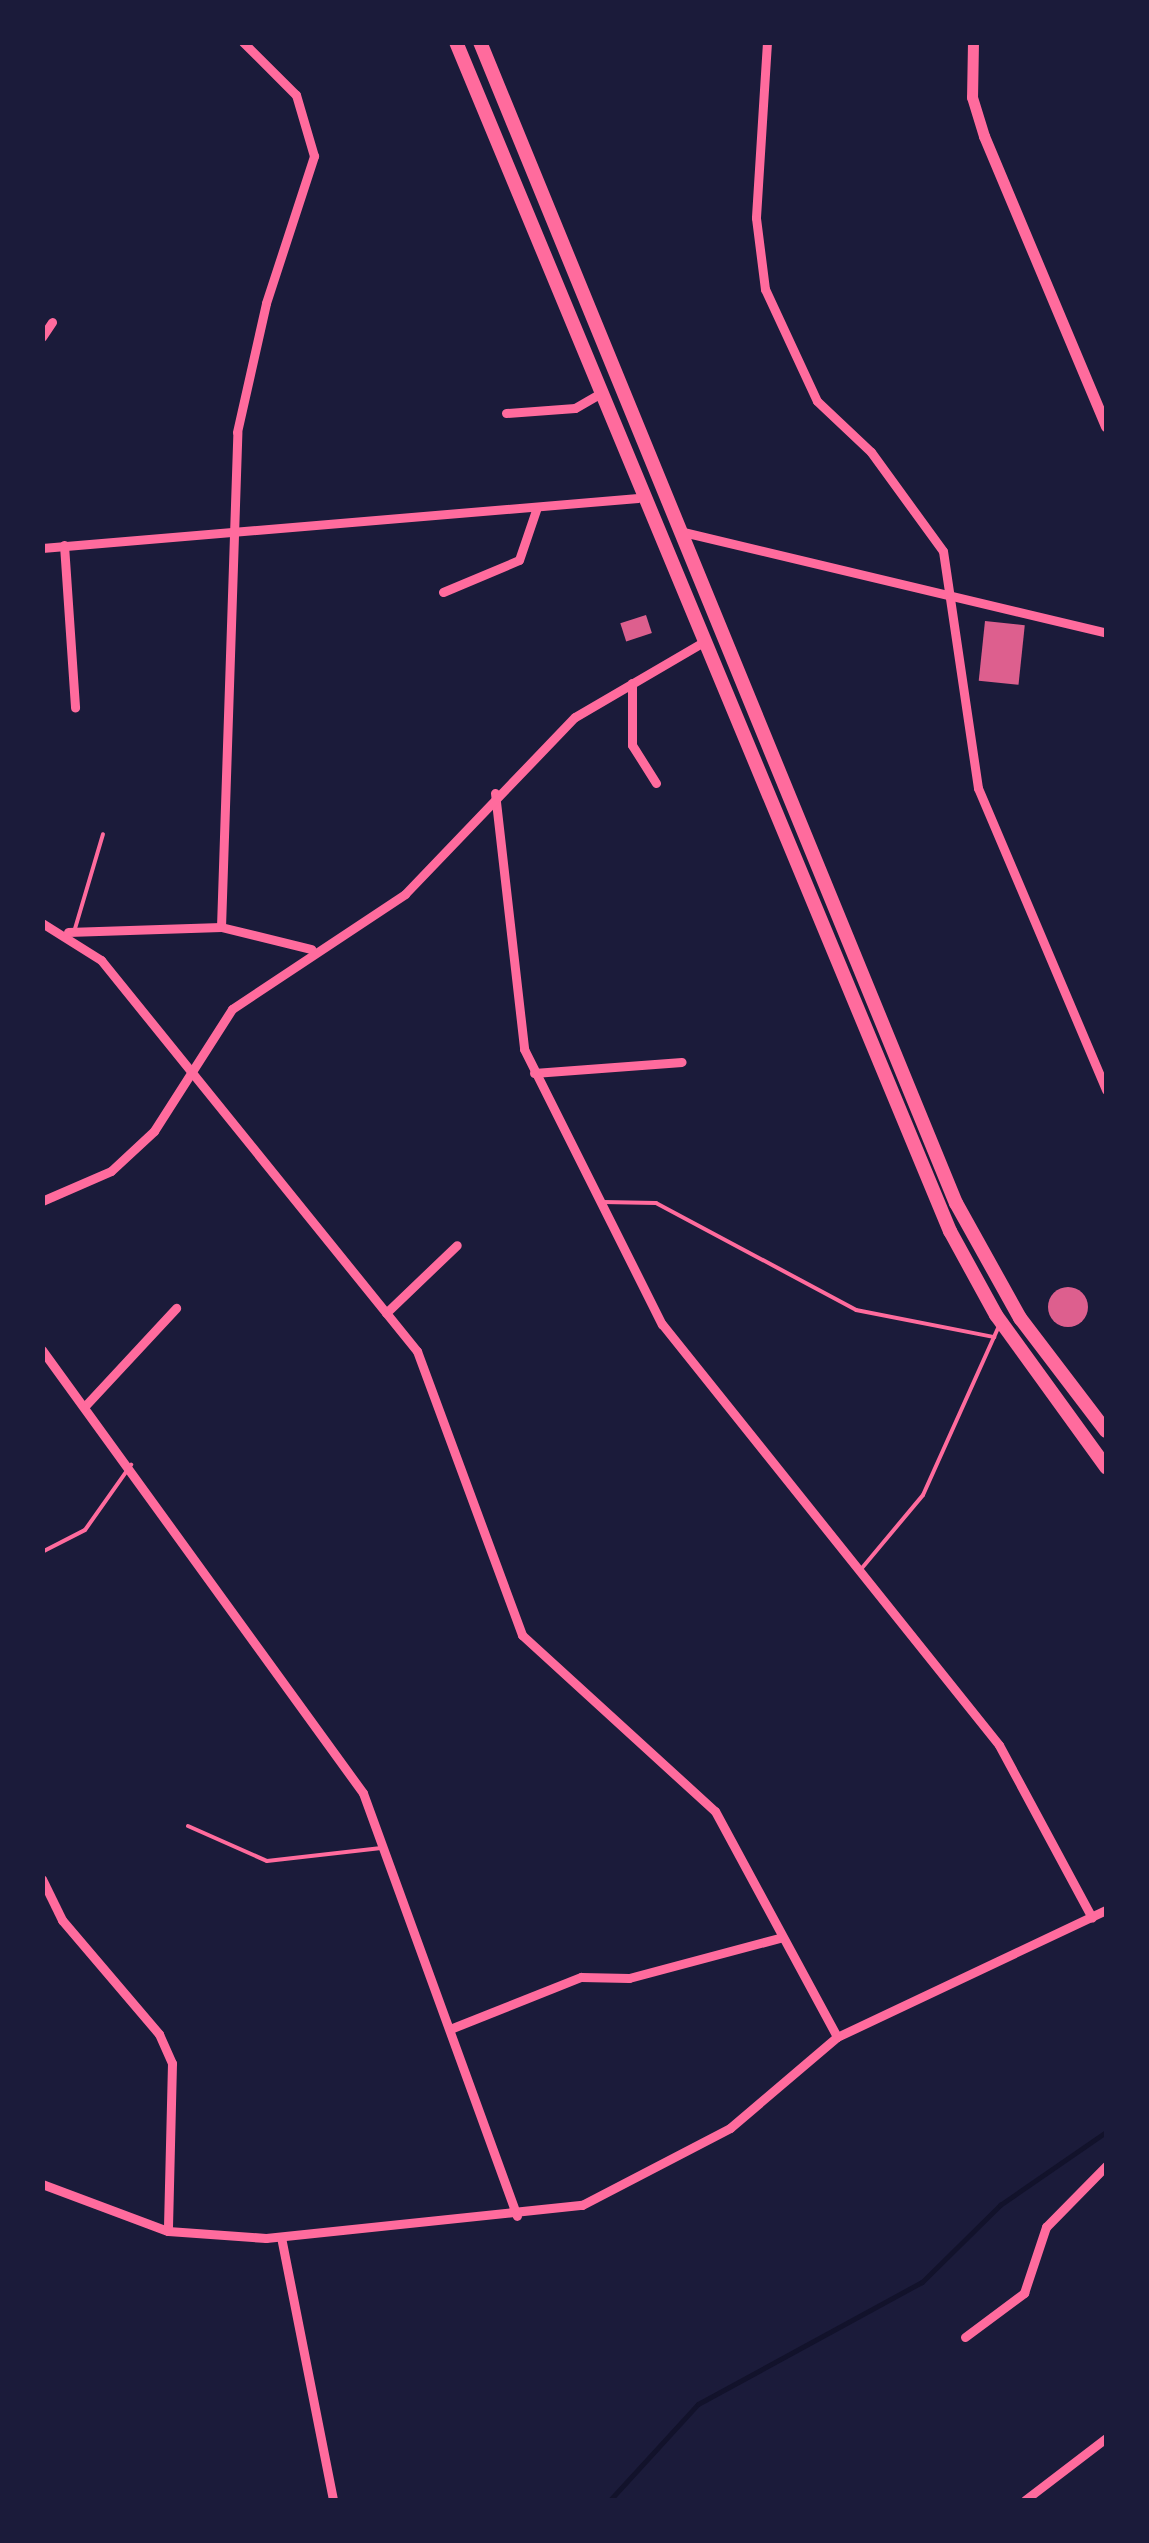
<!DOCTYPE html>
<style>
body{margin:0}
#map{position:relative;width:1149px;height:2543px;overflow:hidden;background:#1b1b3a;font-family:"Fira Sans",sans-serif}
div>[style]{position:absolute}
.stream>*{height:5px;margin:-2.5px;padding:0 2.5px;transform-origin:2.5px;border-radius:2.5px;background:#12122b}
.building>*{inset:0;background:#dd5f8e;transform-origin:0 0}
.round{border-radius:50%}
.service>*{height:4px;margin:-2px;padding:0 2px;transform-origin:2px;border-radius:2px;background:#ff6b9d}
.minor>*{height:9px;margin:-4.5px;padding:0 4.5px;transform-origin:4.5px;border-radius:4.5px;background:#ff6b9d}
.secondary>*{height:11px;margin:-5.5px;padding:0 5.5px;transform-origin:5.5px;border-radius:5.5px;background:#ff6b9d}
.primary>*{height:14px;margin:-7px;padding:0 7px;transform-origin:7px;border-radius:7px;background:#ff6b9d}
span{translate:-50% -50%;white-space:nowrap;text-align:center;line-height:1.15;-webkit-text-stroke:9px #1b1b3a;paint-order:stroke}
.frame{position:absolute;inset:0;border:45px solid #1b1b3a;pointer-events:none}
</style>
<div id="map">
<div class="stream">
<div style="left:610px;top:2500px;width:130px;rotate:-47.5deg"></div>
<div style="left:698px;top:2404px;width:255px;rotate:-28.6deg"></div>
<div style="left:922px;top:2282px;width:110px;rotate:-44.6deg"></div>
<div style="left:1000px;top:2205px;width:129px;rotate:-34.6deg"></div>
</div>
<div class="building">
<div style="left:646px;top:615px;width:19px;height:27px;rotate:72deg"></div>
<div style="left:985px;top:621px;width:40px;height:60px;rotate:6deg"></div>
<div class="round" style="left:1048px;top:1287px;width:40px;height:40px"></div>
</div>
<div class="service">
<div style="left:74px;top:932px;width:102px;rotate:-73.5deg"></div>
<div style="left:603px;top:1202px;width:53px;rotate:1.1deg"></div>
<div style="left:656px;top:1203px;width:227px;rotate:28.1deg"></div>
<div style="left:856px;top:1310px;width:141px;rotate:11.1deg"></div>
<div style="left:42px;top:1552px;width:48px;rotate:-27.1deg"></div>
<div style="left:85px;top:1530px;width:80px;rotate:-54.7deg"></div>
<div style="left:862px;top:1568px;width:95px;rotate:-50.1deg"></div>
<div style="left:923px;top:1495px;width:185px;rotate:-65.8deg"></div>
<div style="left:188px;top:1826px;width:86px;rotate:23.9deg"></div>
<div style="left:267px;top:1861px;width:115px;rotate:-6.5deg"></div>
</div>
<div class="minor">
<div style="left:767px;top:42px;width:176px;rotate:93.6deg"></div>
<div style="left:756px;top:218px;width:72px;rotate:82.8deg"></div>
<div style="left:765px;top:289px;width:123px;rotate:65.1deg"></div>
<div style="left:817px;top:401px;width:74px;rotate:43.4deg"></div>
<div style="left:871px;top:452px;width:122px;rotate:54deg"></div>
<div style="left:943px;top:551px;width:240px;rotate:81.6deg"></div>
<div style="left:978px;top:788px;width:328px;rotate:67deg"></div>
<div style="left:42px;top:337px;width:18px;rotate:-56deg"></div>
<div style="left:506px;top:413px;width:69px;rotate:-4.1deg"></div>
<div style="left:575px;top:408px;width:24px;rotate:-30deg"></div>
<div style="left:679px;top:531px;width:439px;rotate:13.4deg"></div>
<div style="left:64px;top:545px;width:163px;rotate:86.1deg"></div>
<div style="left:42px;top:548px;width:598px;rotate:-4.8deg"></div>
<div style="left:443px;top:592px;width:82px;rotate:-22.8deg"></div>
<div style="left:519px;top:560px;width:53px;rotate:-71.2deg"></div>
<div style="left:632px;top:683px;width:62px;rotate:90deg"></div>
<div style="left:632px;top:745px;width:45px;rotate:57.7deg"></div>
<div style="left:495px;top:793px;width:258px;rotate:83.5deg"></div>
<div style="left:524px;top:1049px;width:308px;rotate:63.4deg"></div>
<div style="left:662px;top:1324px;width:539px;rotate:51.32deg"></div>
<div style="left:999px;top:1745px;width:196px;rotate:61.7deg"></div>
<div style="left:42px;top:923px;width:70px;rotate:32.1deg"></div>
<div style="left:101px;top:960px;width:503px;rotate:51.06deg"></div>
<div style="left:417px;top:1351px;width:303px;rotate:69.7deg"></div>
<div style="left:522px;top:1635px;width:261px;rotate:42.4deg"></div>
<div style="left:715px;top:1811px;width:257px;rotate:61.6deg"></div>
<div style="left:221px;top:927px;width:495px;rotate:-88.1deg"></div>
<div style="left:237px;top:432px;width:132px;rotate:-77.3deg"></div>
<div style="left:266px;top:303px;width:155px;rotate:-71.9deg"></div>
<div style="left:314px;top:156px;width:64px;rotate:-106.4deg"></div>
<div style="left:296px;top:95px;width:75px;rotate:-135deg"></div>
<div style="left:68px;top:932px;width:153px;rotate:-1.9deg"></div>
<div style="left:221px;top:927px;width:93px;rotate:13.7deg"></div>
<div style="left:534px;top:1073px;width:148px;rotate:-4.3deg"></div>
<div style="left:42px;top:1201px;width:75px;rotate:-23.5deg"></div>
<div style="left:111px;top:1171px;width:59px;rotate:-42.9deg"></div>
<div style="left:154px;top:1131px;width:145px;rotate:-57.4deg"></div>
<div style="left:232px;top:1009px;width:208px;rotate:-33.6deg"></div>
<div style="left:405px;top:894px;width:245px;rotate:-46.2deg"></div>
<div style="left:575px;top:717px;width:145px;rotate:-30.3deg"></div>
<div style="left:386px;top:1313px;width:98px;rotate:-43.8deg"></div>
<div style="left:42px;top:1350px;width:547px;rotate:54.07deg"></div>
<div style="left:363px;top:1793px;width:450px;rotate:70deg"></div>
<div style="left:85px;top:1406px;width:134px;rotate:-47.1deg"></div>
<div style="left:42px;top:1879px;width:46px;rotate:64deg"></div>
<div style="left:62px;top:1920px;width:150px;rotate:49.6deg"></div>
<div style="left:159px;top:2034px;width:32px;rotate:66deg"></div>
<div style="left:172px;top:2063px;width:168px;rotate:91.4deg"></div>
<div style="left:450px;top:2029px;width:141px;rotate:-21.7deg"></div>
<div style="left:581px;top:1977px;width:48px;rotate:1.2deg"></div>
<div style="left:629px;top:1978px;width:159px;rotate:-14.9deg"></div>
<div style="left:42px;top:2184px;width:134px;rotate:20.5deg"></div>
<div style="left:168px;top:2231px;width:98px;rotate:4.1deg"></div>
<div style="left:266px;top:2238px;width:318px;rotate:-6deg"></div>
<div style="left:582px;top:2205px;width:167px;rotate:-27.5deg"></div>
<div style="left:730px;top:2128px;width:140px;rotate:-40.4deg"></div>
<div style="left:837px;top:2037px;width:297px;rotate:-25.3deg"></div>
<div style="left:281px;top:2237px;width:268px;rotate:78.8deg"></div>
<div style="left:965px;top:2337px;width:74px;rotate:-36.7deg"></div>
<div style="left:1024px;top:2293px;width:70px;rotate:-71.6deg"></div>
<div style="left:1046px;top:2227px;width:86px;rotate:-45.5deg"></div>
<div style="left:1025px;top:2500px;width:102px;rotate:-37.4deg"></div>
</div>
<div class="secondary">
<div style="left:973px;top:42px;width:55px;rotate:91deg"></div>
<div style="left:972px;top:97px;width:41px;rotate:72.9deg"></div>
<div style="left:984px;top:136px;width:315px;rotate:67.2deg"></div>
</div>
<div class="primary">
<div style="left:456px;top:42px;width:1288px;rotate:67.44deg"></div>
<div style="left:950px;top:1231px;width:96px;rotate:61.3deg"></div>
<div style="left:996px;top:1315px;width:188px;rotate:54.1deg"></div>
<div style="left:480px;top:42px;width:1255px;rotate:67.71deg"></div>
<div style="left:956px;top:1203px;width:132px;rotate:60.9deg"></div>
<div style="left:1020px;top:1318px;width:142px;rotate:52.7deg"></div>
</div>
<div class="frame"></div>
</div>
